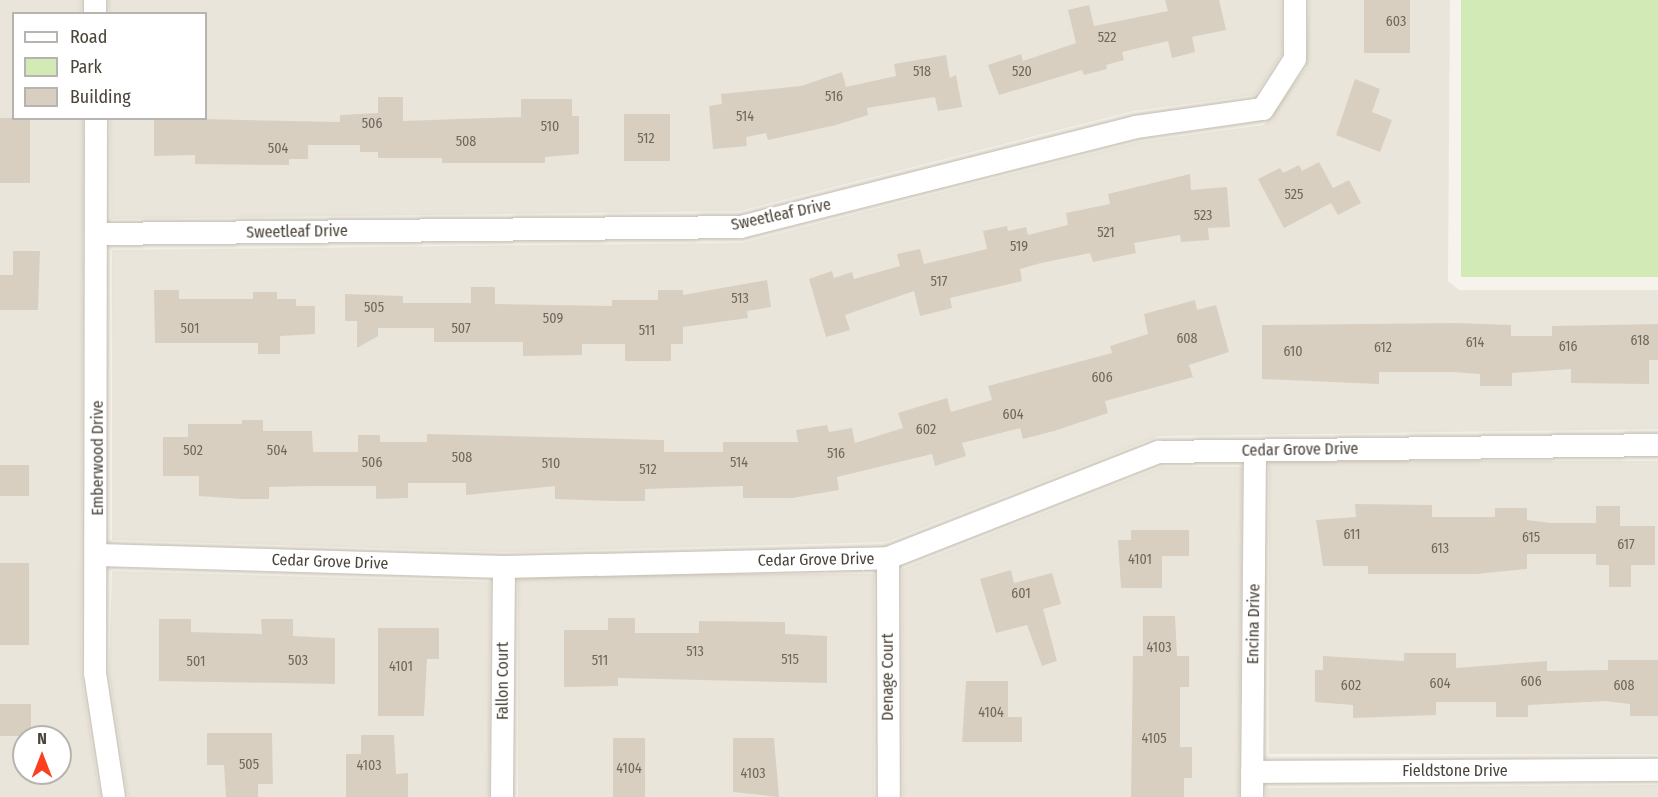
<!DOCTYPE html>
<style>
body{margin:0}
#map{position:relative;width:1658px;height:797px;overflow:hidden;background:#f6f3ec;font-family:"Fira Sans Condensed",sans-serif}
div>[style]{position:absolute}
.residential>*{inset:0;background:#eae5da;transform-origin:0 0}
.green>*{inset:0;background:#d2eab5;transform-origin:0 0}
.building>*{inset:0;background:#d8cfc1;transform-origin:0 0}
.roads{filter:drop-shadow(0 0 2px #c2bbae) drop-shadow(0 0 2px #c2bbae)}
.minor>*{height:22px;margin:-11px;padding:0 11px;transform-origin:11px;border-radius:11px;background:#fff}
span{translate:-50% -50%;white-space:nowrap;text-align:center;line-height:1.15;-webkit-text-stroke:4.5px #fff;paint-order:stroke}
.number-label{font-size:14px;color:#6e675b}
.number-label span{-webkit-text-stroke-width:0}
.street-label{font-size:16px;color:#4b4439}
.legend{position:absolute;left:12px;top:12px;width:195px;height:108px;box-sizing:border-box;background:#fff;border:2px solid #b7b4b0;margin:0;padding:8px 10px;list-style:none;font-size:18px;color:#4b4439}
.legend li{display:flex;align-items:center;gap:12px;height:30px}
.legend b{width:30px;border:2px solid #b7b4b0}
.north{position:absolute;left:12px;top:725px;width:60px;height:60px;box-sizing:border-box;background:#fff;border:2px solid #b7b4b0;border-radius:50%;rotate:0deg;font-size:16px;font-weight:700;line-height:24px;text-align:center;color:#4b4439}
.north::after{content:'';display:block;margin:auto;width:21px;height:27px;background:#fc3f1d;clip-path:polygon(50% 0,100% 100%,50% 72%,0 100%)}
</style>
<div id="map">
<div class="residential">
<div style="clip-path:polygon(evenodd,0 0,81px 0,81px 13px,14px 14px,14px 118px,83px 119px,81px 673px,100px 797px,0 797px,0 0,24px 737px,60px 737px,60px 773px,24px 773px,24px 737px)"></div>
<div style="clip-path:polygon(108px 0,1281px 0,1282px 54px,1255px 95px,1133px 111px,739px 211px,111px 219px,110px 119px,206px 118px,206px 14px,109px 13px)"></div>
<div style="clip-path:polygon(1309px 0,1450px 0,1448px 281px,1459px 290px,1658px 290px,1658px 429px,1159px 436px,886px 542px,504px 552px,112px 540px,112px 250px,741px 243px,1138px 142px,1264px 125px,1306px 68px)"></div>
<div style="left:1658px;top:461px;width:293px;height:389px;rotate:90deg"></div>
<div style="clip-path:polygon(1161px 467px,1242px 467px,1239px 797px,903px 797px,902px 569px)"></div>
<div style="clip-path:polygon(112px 571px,490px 582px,489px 797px,128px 797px,109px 673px)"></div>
<div style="left:874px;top:574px;width:223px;height:356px;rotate:90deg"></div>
<div style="clip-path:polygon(1658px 785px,1658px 797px,1266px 797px,1266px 788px)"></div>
</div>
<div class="green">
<div style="left:1461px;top:0;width:197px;height:277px"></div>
</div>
<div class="building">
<div style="clip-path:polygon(1165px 0,1219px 0,1226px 30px,1192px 37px,1195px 52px,1172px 58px,1168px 41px,1122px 52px,1124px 60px,1106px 65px,1107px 69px,1084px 75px,1082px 70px,999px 95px,988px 65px,1021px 54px,1023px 61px,1076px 43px,1068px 10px,1089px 5px,1094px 26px,1168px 11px)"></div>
<div style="left:1364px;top:0;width:46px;height:53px"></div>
<div style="clip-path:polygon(946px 55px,950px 78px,956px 75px,962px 107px,938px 111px,935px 97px,867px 108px,868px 115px,836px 125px,768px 140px,766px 133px,746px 137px,747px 146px,713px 149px,709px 106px,722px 104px,721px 94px,801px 86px,842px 72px,846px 87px,896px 76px,894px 64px)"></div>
<div style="clip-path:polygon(1355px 79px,1380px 89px,1372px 112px,1392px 120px,1380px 152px,1336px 135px)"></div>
<div style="clip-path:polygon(378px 97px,403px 97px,403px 121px,521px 117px,521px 99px,572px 99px,572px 116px,579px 116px,579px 154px,545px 157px,545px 163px,442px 163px,442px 158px,378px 158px,378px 152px,360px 152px,360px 145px,308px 145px,308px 159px,289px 159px,289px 165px,195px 164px,195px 155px,154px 156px,154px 118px,340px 122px,340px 115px,378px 113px)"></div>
<div style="left:624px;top:114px;width:46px;height:47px"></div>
<div style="left:0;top:118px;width:30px;height:65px"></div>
<div style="clip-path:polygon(1319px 162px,1333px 188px,1349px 180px,1361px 203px,1338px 215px,1331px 203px,1284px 228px,1258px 179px,1280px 168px,1283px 173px,1299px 165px,1302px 171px)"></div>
<div style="clip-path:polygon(1190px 174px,1191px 190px,1227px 187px,1230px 227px,1208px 228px,1209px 240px,1181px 242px,1180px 235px,1134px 243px,1136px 253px,1093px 262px,1090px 253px,1041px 263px,1020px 269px,1022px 281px,950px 298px,952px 308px,920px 316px,914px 291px,845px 315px,850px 330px,826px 337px,809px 279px,832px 271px,834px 278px,852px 272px,854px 279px,900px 266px,897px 254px,920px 249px,924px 264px,987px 249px,983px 231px,1007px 226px,1008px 231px,1026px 227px,1028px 235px,1068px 225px,1066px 213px,1110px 204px,1108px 194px)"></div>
<div style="clip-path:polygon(13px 251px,40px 251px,38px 310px,0 310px,0 275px,13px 275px)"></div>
<div style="clip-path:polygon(767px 280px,771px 307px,747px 311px,748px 318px,683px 327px,683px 344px,671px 344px,671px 361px,625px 361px,625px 344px,582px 344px,582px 355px,523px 356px,523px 342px,434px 342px,434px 328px,378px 328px,378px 336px,357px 348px,357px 321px,345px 321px,345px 294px,403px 296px,403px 303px,471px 303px,471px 287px,495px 287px,495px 304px,612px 306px,612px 300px,658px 300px,658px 290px,683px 290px,683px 295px)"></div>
<div style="clip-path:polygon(154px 290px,179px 290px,179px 299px,253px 299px,253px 292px,277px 292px,277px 299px,296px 299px,296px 306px,315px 306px,315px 334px,280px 336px,280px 354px,258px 354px,258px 343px,155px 343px)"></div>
<div style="clip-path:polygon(1195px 300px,1197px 310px,1216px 305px,1229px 352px,1189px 365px,1193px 377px,1105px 401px,1108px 413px,1054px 431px,1023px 439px,1020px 428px,962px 443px,966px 456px,935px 466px,932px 454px,837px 477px,839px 490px,792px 498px,743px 498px,743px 486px,645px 489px,645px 501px,613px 501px,555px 499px,555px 486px,466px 495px,466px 483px,408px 483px,408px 498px,376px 499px,376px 486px,313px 486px,269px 487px,269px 499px,242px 499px,199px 496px,199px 476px,163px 476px,163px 437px,188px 437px,188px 424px,242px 424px,242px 420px,263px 420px,263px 431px,312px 431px,313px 452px,358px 452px,358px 435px,380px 435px,380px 442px,427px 442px,427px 434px,664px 440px,664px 452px,723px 452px,723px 442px,798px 442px,796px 430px,827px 425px,829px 432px,852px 428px,855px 443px,903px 428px,898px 413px,947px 398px,951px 412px,992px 400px,988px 386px,1112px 353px,1110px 346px,1148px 334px,1144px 314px)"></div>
<div style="clip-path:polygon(1457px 323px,1511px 325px,1511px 336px,1552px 336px,1552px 326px,1658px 324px,1658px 360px,1649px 360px,1649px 384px,1571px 383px,1571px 369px,1512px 373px,1512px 386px,1480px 386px,1480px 374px,1453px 372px,1379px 372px,1379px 384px,1262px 379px,1262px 325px)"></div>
<div style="left:0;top:465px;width:29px;height:31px"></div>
<div style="clip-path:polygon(1355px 504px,1432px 505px,1432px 517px,1495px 517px,1495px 508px,1527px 508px,1527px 520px,1551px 523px,1596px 523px,1596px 506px,1620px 506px,1620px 526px,1655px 526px,1655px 565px,1631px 565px,1631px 587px,1609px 587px,1609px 565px,1596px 565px,1596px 554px,1527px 554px,1527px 569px,1476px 574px,1368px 574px,1368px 566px,1323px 566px,1316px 520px,1356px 517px)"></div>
<div style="clip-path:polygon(1131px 530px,1189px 530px,1189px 556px,1162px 556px,1162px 588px,1121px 588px,1118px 540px,1131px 540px)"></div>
<div style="left:0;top:563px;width:29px;height:82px"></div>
<div style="clip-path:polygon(1011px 570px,1014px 583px,1052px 573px,1061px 604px,1043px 609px,1057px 661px,1042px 666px,1027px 625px,996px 633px,980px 579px)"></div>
<div style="clip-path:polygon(1143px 616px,1175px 616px,1177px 656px,1189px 656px,1189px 687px,1180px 687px,1180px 747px,1192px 747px,1192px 778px,1184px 778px,1184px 797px,1131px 797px,1133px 656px,1143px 656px)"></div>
<div style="clip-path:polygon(608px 618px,635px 618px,635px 633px,699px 633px,699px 621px,785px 622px,785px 634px,827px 636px,827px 683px,618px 678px,618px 686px,564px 687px,564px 630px,608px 630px)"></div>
<div style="clip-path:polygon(159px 619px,191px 619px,191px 632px,262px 634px,261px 619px,293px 619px,293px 636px,335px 638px,335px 684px,159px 681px)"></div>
<div style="clip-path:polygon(378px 628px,439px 628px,439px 659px,427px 659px,424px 716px,378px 716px)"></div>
<div style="clip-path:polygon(1404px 653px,1456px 653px,1456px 668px,1547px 661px,1547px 671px,1608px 670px,1608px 660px,1658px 660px,1658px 716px,1630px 716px,1630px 704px,1605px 701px,1528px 705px,1528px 717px,1496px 717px,1496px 702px,1436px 702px,1436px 715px,1353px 718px,1353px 705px,1315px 702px,1315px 670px,1323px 670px,1323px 656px,1404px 661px)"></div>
<div style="clip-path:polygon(966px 681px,1008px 681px,1008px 717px,1022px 717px,1022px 742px,962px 742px)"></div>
<div style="left:0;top:704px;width:31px;height:32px"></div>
<div style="clip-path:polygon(207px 733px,272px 733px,273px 784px,258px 784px,258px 797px,226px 797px,224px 765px,207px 765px)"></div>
<div style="clip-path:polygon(361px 735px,394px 735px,396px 774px,408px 773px,408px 797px,346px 797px,346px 754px,361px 754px)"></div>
<div style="left:613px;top:738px;width:32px;height:59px"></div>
<div style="clip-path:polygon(733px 738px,774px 738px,779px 797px,733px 792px)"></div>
</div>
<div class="roads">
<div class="minor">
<div style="left:95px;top:0;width:14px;rotate:90deg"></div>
<div style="left:96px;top:118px;width:555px;rotate:90.1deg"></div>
<div style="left:95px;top:673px;width:125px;rotate:81.3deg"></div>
<div style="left:98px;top:234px;width:643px;rotate:-0.62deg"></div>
<div style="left:741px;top:227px;width:407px;rotate:-14.2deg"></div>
<div style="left:1136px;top:127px;width:128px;rotate:-8.1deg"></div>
<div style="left:1263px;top:109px;width:59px;rotate:-57.4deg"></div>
<div style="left:1295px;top:59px;width:59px;rotate:-90deg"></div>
<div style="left:99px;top:555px;width:405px;rotate:1.7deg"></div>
<div style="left:504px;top:567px;width:384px;rotate:-1.3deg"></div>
<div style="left:888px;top:558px;width:291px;rotate:-21.4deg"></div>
<div style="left:1159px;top:452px;width:499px;rotate:-0.8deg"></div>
<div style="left:888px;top:558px;width:238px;rotate:89.8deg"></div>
<div style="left:1252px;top:772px;width:406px;rotate:-0.3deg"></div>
<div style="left:502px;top:796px;width:229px;rotate:-89.5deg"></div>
<div style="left:1252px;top:797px;width:346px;rotate:-89.5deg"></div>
</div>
</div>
<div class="number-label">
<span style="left:1396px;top:22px">603</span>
<span style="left:1107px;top:38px">522</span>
<span style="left:922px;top:72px">518</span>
<span style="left:1022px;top:72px">520</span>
<span style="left:834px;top:97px">516</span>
<span style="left:745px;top:117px">514</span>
<span style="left:372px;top:124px">506</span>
<span style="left:550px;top:127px">510</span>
<span style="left:646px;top:139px">512</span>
<span style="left:466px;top:142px">508</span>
<span style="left:278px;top:149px">504</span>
<span style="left:1294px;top:195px">525</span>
<span style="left:1203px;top:216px">523</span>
<span style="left:1106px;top:233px">521</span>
<span style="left:1019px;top:247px">519</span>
<span style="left:939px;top:282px">517</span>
<span style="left:740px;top:299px">513</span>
<span style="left:374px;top:308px">505</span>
<span style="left:553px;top:319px">509</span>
<span style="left:190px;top:329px">501</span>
<span style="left:461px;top:329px">507</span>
<span style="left:647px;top:331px">511</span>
<span style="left:1187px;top:339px">608</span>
<span style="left:1640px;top:341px">618</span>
<span style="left:1475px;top:343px">614</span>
<span style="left:1568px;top:347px">616</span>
<span style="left:1383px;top:348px">612</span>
<span style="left:1293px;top:352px">610</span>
<span style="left:1102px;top:378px">606</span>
<span style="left:1013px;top:415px">604</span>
<span style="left:926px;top:430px">602</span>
<span style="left:193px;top:451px">502</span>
<span style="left:277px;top:451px">504</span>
<span style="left:836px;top:454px">516</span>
<span style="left:462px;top:458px">508</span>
<span style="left:372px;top:463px">506</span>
<span style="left:739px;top:463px">514</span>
<span style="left:551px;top:464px">510</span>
<span style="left:648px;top:470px">512</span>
<span style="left:1352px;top:535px">611</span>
<span style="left:1531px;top:538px">615</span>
<span style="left:1626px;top:545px">617</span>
<span style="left:1440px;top:549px">613</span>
<span style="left:1140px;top:560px">4101</span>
<span style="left:1021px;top:594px">601</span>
<span style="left:1159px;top:648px">4103</span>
<span style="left:695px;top:652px">513</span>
<span style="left:790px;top:660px">515</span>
<span style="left:298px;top:661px">503</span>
<span style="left:600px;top:661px">511</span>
<span style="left:196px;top:662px">501</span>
<span style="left:401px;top:667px">4101</span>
<span style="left:1531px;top:682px">606</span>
<span style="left:1440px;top:684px">604</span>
<span style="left:1351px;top:686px">602</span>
<span style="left:1624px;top:686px">608</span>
<span style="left:991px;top:713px">4104</span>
<span style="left:1154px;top:739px">4105</span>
<span style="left:249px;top:765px">505</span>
<span style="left:369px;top:766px">4103</span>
<span style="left:629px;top:769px">4104</span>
<span style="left:753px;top:774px">4103</span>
</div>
<div class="street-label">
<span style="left:781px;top:215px;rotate:-12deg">Sweetleaf Drive</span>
<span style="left:297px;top:232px;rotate:-1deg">Sweetleaf Drive</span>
<span style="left:1300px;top:450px;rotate:-1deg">Cedar Grove Drive</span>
<span style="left:98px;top:458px;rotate:-90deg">Emberwood Drive</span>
<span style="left:816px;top:560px;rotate:-1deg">Cedar Grove Drive</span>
<span style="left:330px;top:562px;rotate:2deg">Cedar Grove Drive</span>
<span style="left:1254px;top:624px;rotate:-89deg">Encina Drive</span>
<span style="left:888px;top:677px;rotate:-90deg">Denage Court</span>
<span style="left:503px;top:681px;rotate:-90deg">Fallon Court</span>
<span style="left:1455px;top:771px">Fieldstone Drive</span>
</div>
<ul class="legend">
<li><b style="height:8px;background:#fff"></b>Road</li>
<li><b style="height:16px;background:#d2eab5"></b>Park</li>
<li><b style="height:16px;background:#d8cfc1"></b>Building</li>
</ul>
<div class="north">N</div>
</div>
